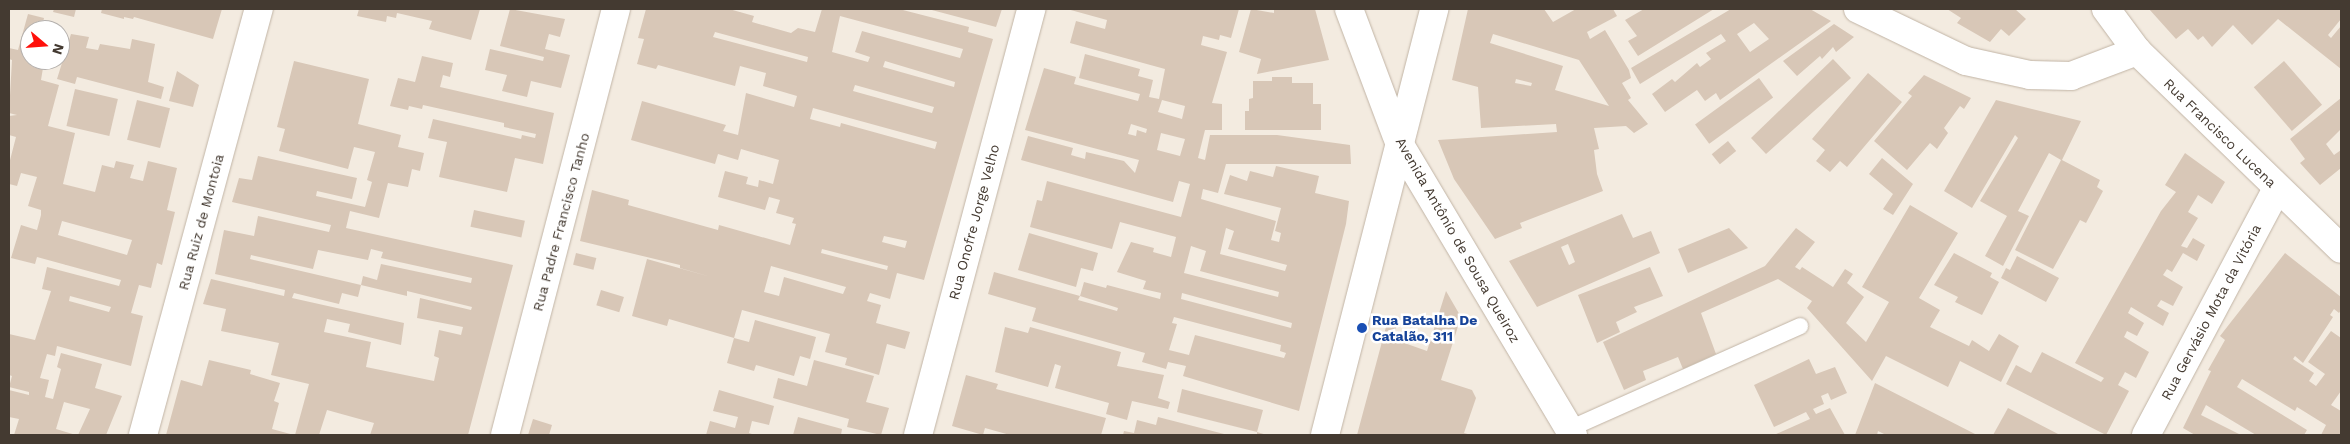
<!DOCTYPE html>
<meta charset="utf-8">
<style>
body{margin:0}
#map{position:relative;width:2350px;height:444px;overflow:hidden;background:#f3ebe0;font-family:"Work Sans",sans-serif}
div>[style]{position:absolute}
.building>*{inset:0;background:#d8c7b7;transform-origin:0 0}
.roads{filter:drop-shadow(0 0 1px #c1b4a5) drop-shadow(0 0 1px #c1b4a5)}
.service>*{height:16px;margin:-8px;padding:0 8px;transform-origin:8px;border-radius:8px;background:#fff}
.minor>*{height:28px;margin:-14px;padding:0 14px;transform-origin:14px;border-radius:14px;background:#fff}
.dots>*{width:14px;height:14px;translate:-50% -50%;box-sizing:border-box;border:2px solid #fff;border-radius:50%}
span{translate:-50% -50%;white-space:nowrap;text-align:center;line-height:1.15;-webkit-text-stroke:5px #fff;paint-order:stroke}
.street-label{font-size:14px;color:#443a31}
.transit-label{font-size:14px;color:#164399;font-weight:700}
.left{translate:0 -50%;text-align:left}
.frame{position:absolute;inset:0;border:10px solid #443a31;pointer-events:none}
.north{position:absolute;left:20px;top:20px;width:50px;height:50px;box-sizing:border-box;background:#fff;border:1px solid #b4b0ad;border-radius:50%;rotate:108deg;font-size:14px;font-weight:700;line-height:20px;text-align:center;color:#443a31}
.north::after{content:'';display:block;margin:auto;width:18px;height:22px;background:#ff110b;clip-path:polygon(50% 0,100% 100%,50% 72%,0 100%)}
</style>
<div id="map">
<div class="building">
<div style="clip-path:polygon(54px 9px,76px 9px,74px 17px,53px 12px)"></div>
<div style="clip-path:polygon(102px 9px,222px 9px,213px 39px,134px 17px,133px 19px,124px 17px,124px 19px,101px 13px)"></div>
<div style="clip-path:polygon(359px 9px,480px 9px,471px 40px,429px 29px,432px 21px,397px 13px,396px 18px,387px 16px,386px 22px,357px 16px)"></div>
<div style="clip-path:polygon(510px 9px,565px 19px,560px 37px,549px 34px,545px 49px,570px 55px,561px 88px,531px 81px,527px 97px,502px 91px,507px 75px,485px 70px,490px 49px,543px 61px,544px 57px,500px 46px)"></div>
<div style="clip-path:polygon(evenodd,646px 9px,729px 9px,754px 16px,752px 22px,791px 33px,798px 28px,815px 32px,822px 9px,899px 9px,969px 27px,968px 32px,993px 39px,924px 280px,897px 273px,890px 299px,870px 293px,867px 301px,881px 305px,876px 323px,910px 332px,905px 349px,887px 344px,879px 375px,845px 365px,847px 358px,825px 352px,830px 334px,742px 310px,734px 338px,669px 319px,667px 326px,632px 316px,647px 259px,711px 277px,680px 268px,680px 265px,580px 241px,592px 190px,629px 200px,628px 205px,718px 230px,719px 225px,790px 245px,796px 224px,792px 223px,794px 218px,776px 213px,780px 200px,769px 197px,765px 210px,718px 197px,725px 171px,748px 177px,746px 184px,758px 187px,759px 180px,773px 184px,779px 160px,741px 149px,738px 160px,718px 154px,715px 164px,631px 140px,642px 101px,726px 125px,723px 131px,738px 135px,746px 93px,794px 107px,797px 96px,763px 86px,766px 73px,740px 66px,735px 86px,658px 65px,656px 69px,637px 64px,644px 39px,638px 38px,646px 9px,840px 16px,963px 49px,960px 58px,862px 31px,855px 52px,870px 57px,868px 62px,832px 52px,840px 16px,646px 9px,715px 32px,808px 57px,807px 62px,713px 37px,715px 32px,646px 9px,885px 61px,955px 82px,954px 87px,883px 67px,885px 61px,646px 9px,855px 85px,934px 107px,932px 113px,853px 91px,855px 85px,646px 9px,813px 108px,937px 142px,935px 149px,841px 123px,840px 127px,810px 119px,813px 108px,646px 9px,884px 236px,907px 241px,905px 248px,882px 242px,884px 236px,646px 9px,822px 249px,888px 266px,887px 270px,821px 253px,822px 249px,646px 9px,771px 266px,846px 287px,843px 294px,784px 277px,779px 296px,764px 292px,771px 266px)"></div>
<div style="clip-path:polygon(928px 9px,1002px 9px,996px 27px)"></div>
<div style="clip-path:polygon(evenodd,1067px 9px,1239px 9px,1231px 38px,1220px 35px,1219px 40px,1203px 36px,1201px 45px,1227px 52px,1212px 103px,1222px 104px,1222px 130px,1205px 130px,1198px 158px,1205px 160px,1210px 135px,1277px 135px,1350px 145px,1351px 164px,1226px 164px,1218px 193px,1203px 189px,1201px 199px,1276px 221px,1271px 240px,1279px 242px,1281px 233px,1275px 231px,1281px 208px,1224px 194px,1230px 175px,1247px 181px,1250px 171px,1273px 177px,1276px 166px,1319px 176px,1315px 193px,1349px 201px,1346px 224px,1299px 411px,1183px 376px,1186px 366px,1168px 362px,1166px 369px,1142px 362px,1145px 353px,1032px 321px,1036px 308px,988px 294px,994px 272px,1080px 296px,1078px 300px,1117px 311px,1118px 308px,1080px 296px,1084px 282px,1106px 288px,1107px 285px,1160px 299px,1161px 293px,1143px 289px,1146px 281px,1117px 272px,1131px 242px,1154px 248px,1153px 252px,1171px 257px,1176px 237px,1120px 222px,1112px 249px,1030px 227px,1037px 200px,1042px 201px,1047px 181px,1181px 217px,1190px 184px,1179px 181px,1173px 202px,1021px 160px,1028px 136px,1073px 148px,1071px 155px,1085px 159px,1086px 152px,1124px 161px,1135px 173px,1139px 160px,1025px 130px,1044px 68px,1076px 77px,1074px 84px,1138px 101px,1140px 94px,1079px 78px,1085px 54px,1140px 69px,1138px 76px,1153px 80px,1149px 97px,1159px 99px,1165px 69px,1070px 43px,1076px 21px,1105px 29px,1107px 20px,1067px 9px,1162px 100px,1185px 106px,1182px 119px,1158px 112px,1162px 100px,1067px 9px,1131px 124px,1147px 129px,1146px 133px,1137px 130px,1136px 136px,1128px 134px,1131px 124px,1067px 9px,1161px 133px,1185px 139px,1180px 156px,1157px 150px,1161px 133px,1067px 9px,1226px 228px,1234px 231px,1228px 249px,1287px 265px,1285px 271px,1220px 254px,1226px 228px,1067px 9px,1191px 246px,1206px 251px,1200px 271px,1279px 292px,1278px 297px,1184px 273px,1191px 246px,1067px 9px,1182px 293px,1292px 323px,1291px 328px,1181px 299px,1182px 293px,1067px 9px,1174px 317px,1281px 345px,1280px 351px,1286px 353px,1284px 358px,1195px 335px,1189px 355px,1169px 350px,1177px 324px,1172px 323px,1174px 317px)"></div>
<div style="clip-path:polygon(1251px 9px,1274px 13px,1274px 9px,1315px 9px,1329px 60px,1257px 74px,1261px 59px,1239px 52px)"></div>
<div style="clip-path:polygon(evenodd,1468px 9px,1544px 9px,1553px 22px,1576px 9px,1613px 9px,1617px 16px,1587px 32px,1590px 39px,1605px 30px,1629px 70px,1631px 78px,1622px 83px,1631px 98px,1628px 100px,1648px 124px,1634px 133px,1626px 126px,1594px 128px,1599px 149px,1594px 150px,1597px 174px,1603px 191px,1520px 223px,1522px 228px,1495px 239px,1454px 179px,1438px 140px,1557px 132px,1556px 124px,1481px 128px,1478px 87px,1452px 80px,1468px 9px,1493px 34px,1579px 60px,1609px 106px,1555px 90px,1563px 66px,1490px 43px,1493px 34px,1468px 9px,1516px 79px,1532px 83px,1531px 86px,1515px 83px,1516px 79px)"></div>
<div style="clip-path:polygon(1644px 9px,1714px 9px,1638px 56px,1628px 41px,1637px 36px,1625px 20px)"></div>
<div style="clip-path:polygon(evenodd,1731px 9px,1810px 9px,1831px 21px,1720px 100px,1716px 93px,1705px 101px,1697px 90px,1665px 112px,1652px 94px,1672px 79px,1675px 82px,1697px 63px,1700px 67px,1711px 59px,1706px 53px,1726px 41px,1721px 34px,1640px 84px,1631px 68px,1731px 9px,1754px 23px,1769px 39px,1750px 52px,1737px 34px,1754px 23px)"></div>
<div style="clip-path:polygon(1947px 9px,2015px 9px,2026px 19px,2009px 36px,2001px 29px,1990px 42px,1957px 23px,1961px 18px)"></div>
<div style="clip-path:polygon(2149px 9px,2341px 9px,2341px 19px,2328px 35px,2331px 38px,2341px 26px,2341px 69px,2278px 19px,2252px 45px,2233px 25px,2212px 47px,2203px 36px,2198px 40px,2188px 29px,2176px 39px)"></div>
<div style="clip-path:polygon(evenodd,28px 14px,44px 18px,42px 27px,50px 29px,30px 30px,30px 60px,59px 60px,57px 66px,41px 62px,39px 67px,43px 68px,41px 80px,59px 85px,48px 126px,75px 133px,63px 184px,95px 192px,102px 165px,114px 168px,116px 161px,134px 165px,130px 178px,143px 181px,148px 161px,177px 168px,167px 210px,175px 212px,162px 265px,157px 263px,151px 288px,139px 285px,131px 313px,143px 316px,131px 366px,57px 346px,55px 356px,47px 354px,40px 378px,49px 380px,45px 397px,53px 399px,61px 369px,57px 367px,61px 353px,102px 364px,95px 388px,122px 396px,106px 435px,78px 435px,90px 409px,64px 402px,56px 429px,76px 435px,14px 435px,19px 419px,9px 417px,9px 390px,29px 395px,29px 392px,9px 387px,12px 376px,9px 375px,9px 334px,35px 340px,51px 291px,42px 289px,47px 267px,119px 286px,121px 280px,37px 257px,35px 264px,11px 258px,21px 225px,37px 230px,41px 215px,41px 210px,28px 206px,37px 177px,21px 173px,17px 186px,9px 184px,9px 164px,16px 137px,9px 135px,9px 116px,17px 115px,9px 113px,12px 60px,9px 59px,9px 48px,18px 50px,28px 14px,62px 221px,132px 240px,127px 255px,58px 235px,62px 221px,28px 14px,70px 296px,111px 307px,109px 312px,69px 301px,70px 296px)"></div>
<div style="clip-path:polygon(1834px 24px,1854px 37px,1836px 52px,1833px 47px,1822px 59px,1820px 56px,1797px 76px,1783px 61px)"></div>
<div style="clip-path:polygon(60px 32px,64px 33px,61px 48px,60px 48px)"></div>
<div style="clip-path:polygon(71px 34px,89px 37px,86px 48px,98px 50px,100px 44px,130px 49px,132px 39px,155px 44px,148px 82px,164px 87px,161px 99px,77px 77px,75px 84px,57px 79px)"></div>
<div style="clip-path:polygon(422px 56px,453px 63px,450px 77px,443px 75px,440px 87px,554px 113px,543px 164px,515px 158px,507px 192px,439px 177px,447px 142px,428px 138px,433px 119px,521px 139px,522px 135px,535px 138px,536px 134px,504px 127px,504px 123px,423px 105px,422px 109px,409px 106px,408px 110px,390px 106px,398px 78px,415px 82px)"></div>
<div style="clip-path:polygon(1833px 59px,1851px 78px,1766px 154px,1751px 138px)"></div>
<div style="clip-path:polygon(evenodd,294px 61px,369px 79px,358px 124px,401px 135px,398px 147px,424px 153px,420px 171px,412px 169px,408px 187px,388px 183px,379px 218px,350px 211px,346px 228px,513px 265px,468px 435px,370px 435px,374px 423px,327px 410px,319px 435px,295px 435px,309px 384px,271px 375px,279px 343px,221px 331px,226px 309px,203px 304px,211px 279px,284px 296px,285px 290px,215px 274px,224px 230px,254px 236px,258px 216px,329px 232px,331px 225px,232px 202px,239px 178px,252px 180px,258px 156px,357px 178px,352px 199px,317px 191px,316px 196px,365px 207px,372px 182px,367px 180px,375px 152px,354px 147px,348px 169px,279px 151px,285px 129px,277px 127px,294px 61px,371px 249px,383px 252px,381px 258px,472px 278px,471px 283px,381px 264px,377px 280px,363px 276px,361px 285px,407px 296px,407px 291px,472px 307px,471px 310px,420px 298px,417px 318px,463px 327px,461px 335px,439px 330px,434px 356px,439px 358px,434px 381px,366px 367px,371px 342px,324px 332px,327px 319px,350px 324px,348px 332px,401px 345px,404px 323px,292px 298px,294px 293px,339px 304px,342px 293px,358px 297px,361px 285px,250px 259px,251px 255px,313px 269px,318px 250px,368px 260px,371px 249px)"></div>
<div style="left:2284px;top:61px;width:58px;height:40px;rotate:49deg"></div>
<div style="clip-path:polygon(177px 71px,199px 85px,193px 107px,169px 101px)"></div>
<div style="clip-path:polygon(1868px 73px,1902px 102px,1847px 167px,1840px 161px,1830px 172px,1816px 161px,1825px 150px,1812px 139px)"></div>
<div style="clip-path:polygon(1924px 75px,1971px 98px,1964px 109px,1960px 106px,1944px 128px,1948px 133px,1937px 149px,1930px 143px,1907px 170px,1874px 141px,1912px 96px,1908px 93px)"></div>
<div style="clip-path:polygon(1272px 77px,1292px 77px,1292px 83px,1313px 83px,1313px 104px,1321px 104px,1321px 130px,1245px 130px,1245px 111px,1249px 111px,1249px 99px,1253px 98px,1253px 81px,1272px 81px)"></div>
<div style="left:1759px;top:78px;width:24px;height:79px;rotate:54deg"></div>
<div style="left:75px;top:89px;width:44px;height:38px;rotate:13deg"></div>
<div style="clip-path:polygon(2341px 98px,2341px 129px,2326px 144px,2334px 155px,2341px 150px,2341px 168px,2320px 185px,2300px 163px,2305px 159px,2290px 139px)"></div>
<div style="left:137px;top:100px;width:34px;height:41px;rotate:14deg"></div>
<div style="clip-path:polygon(1996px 100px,2081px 121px,2062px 160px,2100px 180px,2097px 187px,2103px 191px,2086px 223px,2080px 220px,2053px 269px,2015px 250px,2061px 160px,2049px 153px,2018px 211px,2029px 216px,2003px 266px,1985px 256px,2007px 216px,1980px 201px,2018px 138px,2015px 135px,1972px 208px,1944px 191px)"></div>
<div style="left:1728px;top:141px;width:13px;height:21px;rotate:51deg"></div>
<div style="clip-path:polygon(2185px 153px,2225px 182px,2212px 204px,2198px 195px,2188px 212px,2198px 218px,2181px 246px,2187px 248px,2193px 238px,2205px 245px,2197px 261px,2183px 253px,2172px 272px,2167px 269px,2163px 275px,2183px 287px,2173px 306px,2161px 300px,2157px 306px,2169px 313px,2163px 326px,2131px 307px,2128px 313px,2144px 323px,2137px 336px,2127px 331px,2124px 337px,2149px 352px,2136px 378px,2125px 372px,2118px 385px,2129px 391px,2106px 435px,2006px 384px,2016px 365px,2031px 373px,2042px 352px,2101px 382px,2104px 378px,2075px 363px,2161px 211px,2176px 192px,2165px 185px)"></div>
<div style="clip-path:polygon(1882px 158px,1913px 184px,1893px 215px,1883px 209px,1893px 194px,1869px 174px)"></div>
<div style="clip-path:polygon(1910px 205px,1958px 233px,1919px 298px,1940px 310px,1930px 327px,1969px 346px,1972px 340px,1989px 351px,1999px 334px,2019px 346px,2001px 382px,1960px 361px,1948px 387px,1886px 356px,1872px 381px,1807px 308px,1812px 301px,1778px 279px,1701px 313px,1716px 354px,1683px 369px,1678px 357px,1643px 371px,1646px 380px,1624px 390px,1603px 342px,1765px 266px,1796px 228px,1815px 242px,1795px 267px,1800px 270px,1802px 267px,1833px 287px,1845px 269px,1853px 274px,1847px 283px,1864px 297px,1846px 323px,1866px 342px,1889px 302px,1862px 287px)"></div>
<div style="left:474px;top:210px;width:52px;height:17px;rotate:12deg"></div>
<div style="clip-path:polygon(evenodd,1622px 214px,1633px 238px,1651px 231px,1660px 253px,1537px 307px,1509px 261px,1622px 214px,1568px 244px,1575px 262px,1569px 265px,1561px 247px,1568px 244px)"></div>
<div style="clip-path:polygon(1729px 228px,1748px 248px,1688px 273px,1678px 249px)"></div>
<div style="clip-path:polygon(1029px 233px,1098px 253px,1093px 271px,1081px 268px,1076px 287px,1018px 270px)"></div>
<div style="left:576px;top:253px;width:21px;height:12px;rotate:14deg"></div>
<div style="clip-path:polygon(1954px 253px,1992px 273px,1990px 277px,1999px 282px,1982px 315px,1955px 302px,1958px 297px,1934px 285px)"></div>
<div style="clip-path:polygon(2285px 253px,2341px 297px,2341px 310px,2339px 313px,2334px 309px,2330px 315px,2333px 317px,2303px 363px,2295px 356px,2293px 359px,2314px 373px,2309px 381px,2316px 386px,2325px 374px,2308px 362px,2331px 331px,2341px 338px,2341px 391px,2331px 405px,2341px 411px,2341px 435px,2321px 435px,2326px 425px,2297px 407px,2295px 411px,2242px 379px,2237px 387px,2307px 430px,2304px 435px,2256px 435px,2206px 405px,2201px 415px,2241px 435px,2195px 435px,2183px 428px,2211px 371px,2208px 370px,2225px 340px,2220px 336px)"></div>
<div style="clip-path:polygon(2017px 256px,2059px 278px,2046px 302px,2001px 278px,2006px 268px,2010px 270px)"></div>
<div style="clip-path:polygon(1650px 267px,1663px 296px,1634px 307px,1637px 312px,1616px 322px,1620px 332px,1597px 343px,1578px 295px)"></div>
<div style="left:601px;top:290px;width:24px;height:16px;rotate:17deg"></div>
<div style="clip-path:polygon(1446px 291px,1461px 317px,1441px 380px,1472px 390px,1476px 398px,1464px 433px,1471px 435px,1357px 435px,1387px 323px,1397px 325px,1393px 339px,1427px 351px)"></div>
<div style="clip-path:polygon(755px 320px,816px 337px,810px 359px,800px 356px,794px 376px,756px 365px,754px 371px,727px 363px,734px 338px,749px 342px)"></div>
<div style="clip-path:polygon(1005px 327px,1028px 333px,1030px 327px,1121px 352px,1117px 366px,1164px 375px,1158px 398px,1170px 402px,1168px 409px,1132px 401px,1127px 420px,1106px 414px,1109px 403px,1055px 388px,1061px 366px,1055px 364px,1048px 387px,995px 372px)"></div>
<div style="clip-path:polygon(1809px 359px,1816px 374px,1835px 367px,1847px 393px,1831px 400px,1828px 393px,1821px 396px,1824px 404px,1813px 409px,1816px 414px,1830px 408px,1845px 435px,1774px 435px,1810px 419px,1806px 412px,1774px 427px,1754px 385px)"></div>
<div style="clip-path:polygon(209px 360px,251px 370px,250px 374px,280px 383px,274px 401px,279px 403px,272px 429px,294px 435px,166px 435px,181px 380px,202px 386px)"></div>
<div style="clip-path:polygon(814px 360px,874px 376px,866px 402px,889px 408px,881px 435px,847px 427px,849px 419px,773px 398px,778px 378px,807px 386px)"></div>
<div style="clip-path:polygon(966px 375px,998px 384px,996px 389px,1106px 418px,1101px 435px,1010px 435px,985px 428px,983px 435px,952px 426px)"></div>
<div style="clip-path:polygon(1875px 383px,1977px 435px,1886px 435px,1878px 431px,1877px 435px,1855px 435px)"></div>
<div style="clip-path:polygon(1182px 389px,1263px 410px,1257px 432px,1267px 435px,1257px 435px,1257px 432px,1177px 412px)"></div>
<div style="clip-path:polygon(719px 390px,774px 406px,769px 425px,752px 421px,749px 433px,755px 435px,706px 435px,710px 421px,735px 428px,738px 417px,713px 411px)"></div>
<div style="clip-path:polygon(2008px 408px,2060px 435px,1993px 435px)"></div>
<div style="clip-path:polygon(798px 417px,842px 429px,841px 435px,793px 435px)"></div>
<div style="clip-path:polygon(1158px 417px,1228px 435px,1123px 435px,1124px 431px,1134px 433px,1137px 420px,1156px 425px)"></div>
<div style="clip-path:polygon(533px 419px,552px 425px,549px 435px,528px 435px)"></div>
</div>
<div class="roads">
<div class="service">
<div style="left:1569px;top:429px;width:253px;rotate:-24deg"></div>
</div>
<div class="minor">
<div style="left:1349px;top:9px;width:145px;rotate:69.4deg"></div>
<div style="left:1400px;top:145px;width:338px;rotate:59.2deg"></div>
<div style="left:1858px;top:9px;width:120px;rotate:25.7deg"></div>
<div style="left:1966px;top:61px;width:66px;rotate:12.3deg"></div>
<div style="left:2030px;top:75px;width:41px;rotate:1.4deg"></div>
<div style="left:2071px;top:76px;width:71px;rotate:-20.7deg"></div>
<div style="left:2106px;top:9px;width:52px;rotate:53.6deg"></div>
<div style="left:2137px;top:51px;width:284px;rotate:44.1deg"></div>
<div style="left:143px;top:435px;width:442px;rotate:-74.8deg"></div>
<div style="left:505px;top:435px;width:440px;rotate:-75.4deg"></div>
<div style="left:918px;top:435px;width:441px;rotate:-75.1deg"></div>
<div style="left:1325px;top:435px;width:440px;rotate:-75.6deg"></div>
<div style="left:2146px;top:435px;width:279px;rotate:-62deg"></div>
</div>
</div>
<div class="dots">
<div style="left:1362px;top:328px;background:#1a4fb4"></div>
</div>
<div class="street-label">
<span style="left:2220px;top:133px;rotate:44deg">Rua Francisco Lucena</span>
<span style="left:201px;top:222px;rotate:-75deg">Rua Ruiz de Montoia</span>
<span style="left:561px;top:222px;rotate:-75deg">Rua Padre Francisco Tanho</span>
<span style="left:974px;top:222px;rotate:-75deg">Rua Onofre Jorge Velho</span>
<span style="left:1458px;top:240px;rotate:60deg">Avenida Antônio de Sousa Queiroz</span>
<span style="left:2211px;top:312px;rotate:-62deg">Rua Gervásio Mota da Vitória</span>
</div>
<div class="transit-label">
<span class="left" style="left:1372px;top:328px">Rua Batalha De<br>Catalão, 311</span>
</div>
<div class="frame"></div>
<div class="north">N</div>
</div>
